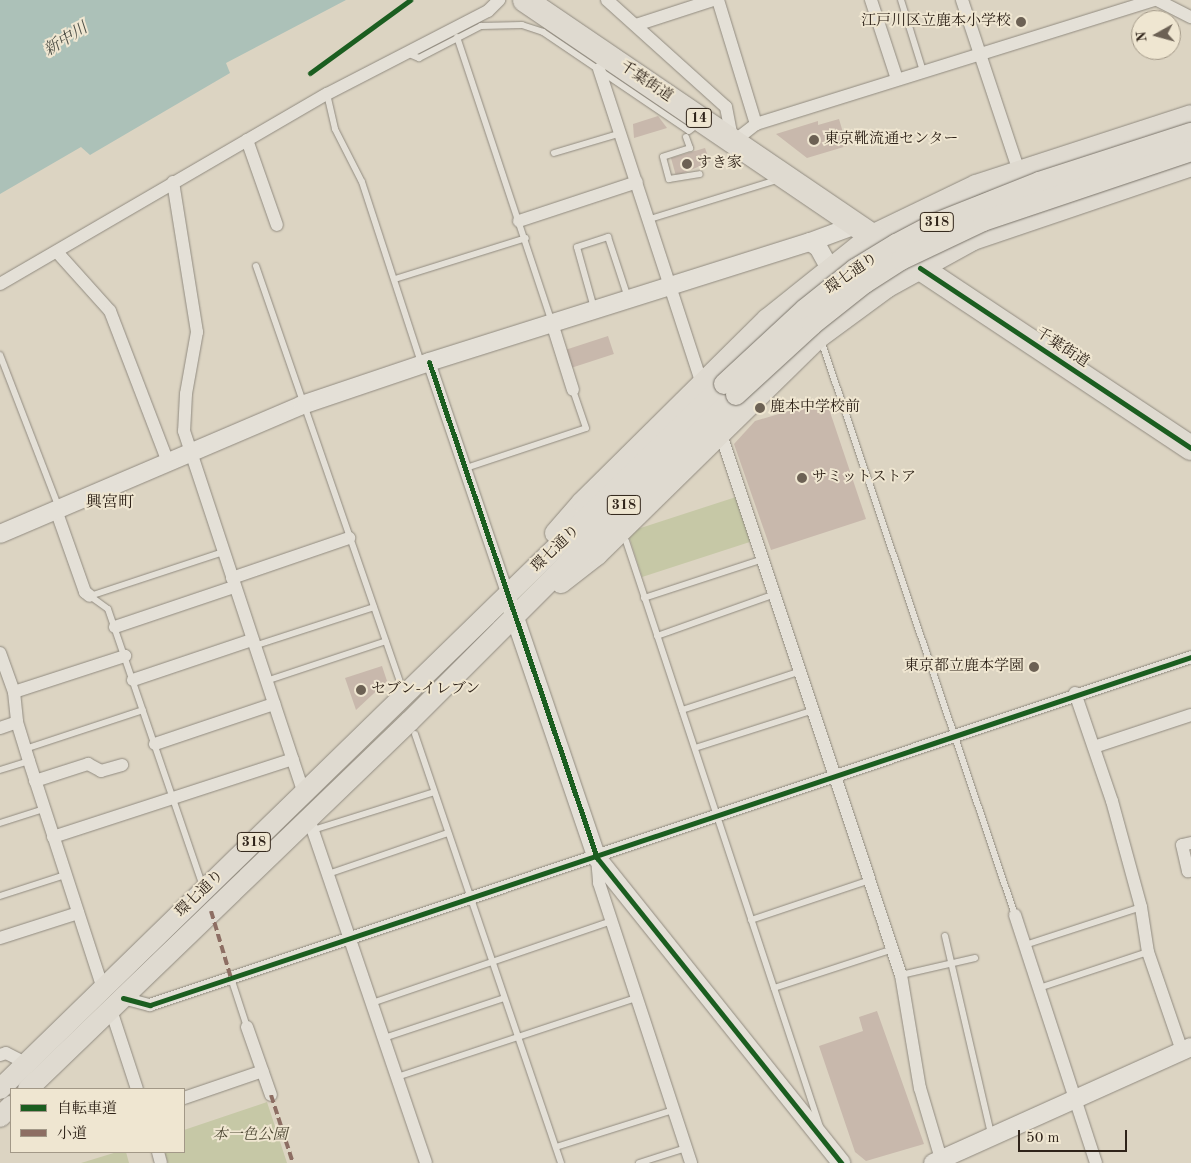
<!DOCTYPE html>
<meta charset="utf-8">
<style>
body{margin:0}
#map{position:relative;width:1191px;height:1163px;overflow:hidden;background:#dcd4c2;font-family:"Old Standard TT","Noto Serif JP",serif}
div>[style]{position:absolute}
.green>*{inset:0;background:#c6c8a6;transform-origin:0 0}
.water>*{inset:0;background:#acc1b8}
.building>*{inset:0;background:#c8b8ac;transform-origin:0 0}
.roads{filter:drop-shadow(0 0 1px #918b80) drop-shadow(0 0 1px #918b80)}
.lane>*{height:6px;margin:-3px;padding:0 3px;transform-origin:3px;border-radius:3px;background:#e4e0d7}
.street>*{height:12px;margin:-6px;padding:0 6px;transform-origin:6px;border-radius:6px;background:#e4e0d7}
.secondary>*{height:18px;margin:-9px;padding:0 9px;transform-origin:9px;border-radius:9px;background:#e4e0d7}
.primary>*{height:20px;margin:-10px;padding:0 10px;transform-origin:10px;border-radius:10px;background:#dfdad0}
.highway>*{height:24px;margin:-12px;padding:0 12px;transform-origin:12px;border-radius:12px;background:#dfdad0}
.bridges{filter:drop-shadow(0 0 1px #797369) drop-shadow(0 0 1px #797369)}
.primary-bridge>*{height:20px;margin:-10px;padding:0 10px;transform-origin:10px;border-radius:10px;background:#dfdad0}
.quiet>*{height:4px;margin-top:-2px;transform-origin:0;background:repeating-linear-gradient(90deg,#8d6e63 0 8px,transparent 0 12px)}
.cycleway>*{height:5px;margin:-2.5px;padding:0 2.5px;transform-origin:2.5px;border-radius:2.5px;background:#1b5e20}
.dots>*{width:14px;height:14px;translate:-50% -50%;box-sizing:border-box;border:2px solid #efe6d1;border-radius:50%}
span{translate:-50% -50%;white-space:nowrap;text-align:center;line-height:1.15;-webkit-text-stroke:4px #efe6d1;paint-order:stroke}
.shield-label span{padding:1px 4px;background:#efe6d1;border:1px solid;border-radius:4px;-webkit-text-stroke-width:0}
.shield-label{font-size:14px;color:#2f2319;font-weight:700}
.poi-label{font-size:15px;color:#2f2319}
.right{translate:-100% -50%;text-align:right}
.left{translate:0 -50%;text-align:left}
.street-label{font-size:15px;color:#2f2319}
.park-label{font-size:15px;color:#504a36;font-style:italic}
.water-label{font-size:16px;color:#4e5047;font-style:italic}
.neighbourhood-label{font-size:16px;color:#2f2319}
.legend{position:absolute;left:10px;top:1088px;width:175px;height:65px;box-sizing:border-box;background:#efe6d1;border:1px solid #a29887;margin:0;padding:6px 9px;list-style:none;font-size:15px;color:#2f2319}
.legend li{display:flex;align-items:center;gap:10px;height:25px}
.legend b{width:25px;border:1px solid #a29887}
.north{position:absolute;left:1131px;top:10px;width:50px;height:50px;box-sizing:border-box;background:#efe6d1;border:1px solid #a29887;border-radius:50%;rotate:263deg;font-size:14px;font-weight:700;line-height:20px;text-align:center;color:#2f2319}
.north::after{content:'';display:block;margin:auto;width:18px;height:22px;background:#6c6154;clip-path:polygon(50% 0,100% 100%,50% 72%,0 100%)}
.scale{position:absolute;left:1018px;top:1130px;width:109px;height:22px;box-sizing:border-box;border:2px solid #2f2319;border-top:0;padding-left:6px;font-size:15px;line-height:18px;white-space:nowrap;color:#2f2319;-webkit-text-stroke:4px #efe6d1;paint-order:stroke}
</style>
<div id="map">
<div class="green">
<div style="left:736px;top:497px;width:47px;height:114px;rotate:72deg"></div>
<div style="clip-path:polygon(267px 1102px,287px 1163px,168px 1163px,164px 1152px,184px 1152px,184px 1130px)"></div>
<div style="clip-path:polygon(117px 1152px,126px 1152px,129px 1163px,81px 1163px)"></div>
</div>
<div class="water">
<div style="clip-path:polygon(0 0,346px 0,226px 63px,230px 73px,90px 155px,81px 147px,0 194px)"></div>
</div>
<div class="building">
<div style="clip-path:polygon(658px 116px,667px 128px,634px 138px,633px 124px)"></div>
<div style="clip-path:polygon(839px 119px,847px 146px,807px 158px,776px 134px,818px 121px,818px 125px)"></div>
<div style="clip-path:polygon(705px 148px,710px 162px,676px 176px,671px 158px)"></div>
<div style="left:608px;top:336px;width:19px;height:46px;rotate:72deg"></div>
<div style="clip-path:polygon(826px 400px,866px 519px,771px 550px,734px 444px,755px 421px)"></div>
<div style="clip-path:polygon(382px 666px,387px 681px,356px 710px,345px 678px)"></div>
<div style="clip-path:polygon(877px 1011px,924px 1144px,866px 1161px,855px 1152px,819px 1046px,863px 1031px,859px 1017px)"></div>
</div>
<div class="roads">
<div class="lane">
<div style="left:901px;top:0;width:74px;rotate:72.8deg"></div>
<div style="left:457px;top:37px;width:301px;rotate:71.6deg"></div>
<div style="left:409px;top:54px;width:11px;rotate:22deg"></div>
<div style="left:419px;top:58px;width:70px;rotate:-27.3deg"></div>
<div style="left:481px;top:26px;width:41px;rotate:-1.4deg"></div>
<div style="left:522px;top:25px;width:22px;rotate:18deg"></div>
<div style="left:543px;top:32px;width:176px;rotate:34.1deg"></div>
<div style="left:689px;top:131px;width:11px;rotate:-38deg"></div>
<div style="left:327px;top:94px;width:36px;rotate:77deg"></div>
<div style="left:335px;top:129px;width:59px;rotate:63deg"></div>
<div style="left:362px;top:182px;width:190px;rotate:71.9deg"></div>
<div style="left:686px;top:137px;width:12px;rotate:70deg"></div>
<div style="left:690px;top:148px;width:28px;rotate:162deg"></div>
<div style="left:663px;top:157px;width:23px;rotate:75deg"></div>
<div style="left:669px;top:179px;width:31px;rotate:-9deg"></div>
<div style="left:554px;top:153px;width:70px;rotate:-16.6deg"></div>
<div style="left:650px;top:219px;width:133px;rotate:-17.1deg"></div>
<div style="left:256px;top:266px;width:438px;rotate:70.9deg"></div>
<div style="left:395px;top:279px;width:137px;rotate:-17.4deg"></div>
<div style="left:594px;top:308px;width:63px;rotate:-105.6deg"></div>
<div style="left:577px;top:247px;width:33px;rotate:-18deg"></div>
<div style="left:608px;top:237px;width:64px;rotate:71.8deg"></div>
<div style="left:821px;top:340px;width:607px;rotate:71.36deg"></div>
<div style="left:0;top:355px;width:164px;rotate:68.9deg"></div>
<div style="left:466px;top:468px;width:126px;rotate:-18.4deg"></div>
<div style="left:586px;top:428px;width:40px;rotate:-108.9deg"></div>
<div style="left:626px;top:541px;width:617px;rotate:71.68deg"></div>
<div style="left:90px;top:596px;width:22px;rotate:36deg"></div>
<div style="left:108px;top:609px;width:294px;rotate:71.1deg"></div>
<div style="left:90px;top:596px;width:140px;rotate:-18.3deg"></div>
<div style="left:644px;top:598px;width:125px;rotate:-18.1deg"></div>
<div style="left:657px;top:636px;width:125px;rotate:-19.6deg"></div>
<div style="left:254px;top:646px;width:126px;rotate:-18deg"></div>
<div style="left:266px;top:681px;width:126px;rotate:-18.4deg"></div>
<div style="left:682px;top:710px;width:125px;rotate:-18.1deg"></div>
<div style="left:415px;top:734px;width:453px;rotate:71.2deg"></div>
<div style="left:695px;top:748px;width:125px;rotate:-17.7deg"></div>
<div style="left:25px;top:749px;width:124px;rotate:-18.3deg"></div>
<div style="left:0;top:770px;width:30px;rotate:-17deg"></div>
<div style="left:0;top:823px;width:46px;rotate:-17.7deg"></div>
<div style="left:313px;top:830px;width:127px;rotate:-17.4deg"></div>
<div style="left:328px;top:874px;width:127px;rotate:-18.9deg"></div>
<div style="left:0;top:896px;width:68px;rotate:-17.9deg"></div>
<div style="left:751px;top:920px;width:126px;rotate:-18.6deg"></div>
<div style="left:945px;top:936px;width:203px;rotate:76.9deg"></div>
<div style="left:1025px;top:945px;width:122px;rotate:-18.1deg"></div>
<div style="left:901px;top:975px;width:76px;rotate:-12.9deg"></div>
<div style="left:231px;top:978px;width:52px;rotate:71.9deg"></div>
<div style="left:774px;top:988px;width:125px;rotate:-18.1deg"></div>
<div style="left:1039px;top:988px;width:115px;rotate:-18.3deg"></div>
<div style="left:372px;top:1003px;width:253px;rotate:-18.9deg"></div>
<div style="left:384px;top:1038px;width:126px;rotate:-18.4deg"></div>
<div style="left:397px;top:1077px;width:252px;rotate:-18.3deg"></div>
<div style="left:556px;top:1147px;width:123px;rotate:-17.5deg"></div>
<div style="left:639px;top:1163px;width:49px;rotate:-17.7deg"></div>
</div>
<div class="street">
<div style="left:607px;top:0;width:160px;rotate:42deg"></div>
<div style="left:726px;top:107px;width:36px;rotate:79deg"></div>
<div style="left:733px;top:142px;width:29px;rotate:-38deg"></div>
<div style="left:756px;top:124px;width:417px;rotate:-17.3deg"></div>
<div style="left:718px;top:0;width:130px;rotate:73deg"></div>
<div style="left:871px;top:0;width:83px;rotate:71.8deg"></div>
<div style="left:962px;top:0;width:180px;rotate:71.6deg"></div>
<div style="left:1157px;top:0;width:38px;rotate:27deg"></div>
<div style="left:636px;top:25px;width:81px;rotate:-18deg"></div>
<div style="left:599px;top:69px;width:331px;rotate:71.9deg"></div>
<div style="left:247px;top:140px;width:90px;rotate:70.6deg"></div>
<div style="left:173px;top:182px;width:152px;rotate:80.9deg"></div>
<div style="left:197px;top:332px;width:63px;rotate:100.1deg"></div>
<div style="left:186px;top:394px;width:37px;rotate:93deg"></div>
<div style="left:184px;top:431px;width:381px;rotate:71.7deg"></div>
<div style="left:519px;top:221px;width:124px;rotate:-18.3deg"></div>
<div style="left:57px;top:252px;width:79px;rotate:48.1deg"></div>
<div style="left:110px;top:311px;width:162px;rotate:69deg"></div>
<div style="left:0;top:284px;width:378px;rotate:-30.2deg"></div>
<div style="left:327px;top:94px;width:181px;rotate:-27.3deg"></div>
<div style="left:488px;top:11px;width:16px;rotate:-45deg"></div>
<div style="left:552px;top:323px;width:70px;rotate:72.6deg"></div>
<div style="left:429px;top:362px;width:247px;rotate:71.3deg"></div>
<div style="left:721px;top:434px;width:570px;rotate:71.6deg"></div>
<div style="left:901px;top:975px;width:115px;rotate:80.5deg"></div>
<div style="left:920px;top:1088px;width:74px;rotate:73.5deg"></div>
<div style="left:56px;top:510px;width:87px;rotate:70.5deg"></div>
<div style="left:85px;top:592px;width:6px;rotate:39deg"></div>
<div style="left:232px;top:578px;width:124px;rotate:-18.9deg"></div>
<div style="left:115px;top:627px;width:126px;rotate:-18.6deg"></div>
<div style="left:0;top:653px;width:41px;rotate:70.3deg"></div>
<div style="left:14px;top:692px;width:30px;rotate:84deg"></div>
<div style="left:17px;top:722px;width:41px;rotate:72.9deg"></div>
<div style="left:29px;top:761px;width:240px;rotate:72deg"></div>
<div style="left:133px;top:680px;width:126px;rotate:-18.6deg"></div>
<div style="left:14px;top:692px;width:117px;rotate:-18deg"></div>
<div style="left:1075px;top:693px;width:114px;rotate:71.1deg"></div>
<div style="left:1112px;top:801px;width:110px;rotate:74.7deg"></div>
<div style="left:1141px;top:907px;width:46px;rotate:81.2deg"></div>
<div style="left:1148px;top:952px;width:105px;rotate:71deg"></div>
<div style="left:0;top:728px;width:18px;rotate:-19deg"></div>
<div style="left:155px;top:744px;width:126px;rotate:-18.6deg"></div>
<div style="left:1094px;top:747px;width:102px;rotate:-18.3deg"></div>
<div style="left:35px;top:781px;width:56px;rotate:-17.8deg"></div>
<div style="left:88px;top:764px;width:15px;rotate:28deg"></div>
<div style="left:101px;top:771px;width:22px;rotate:-16deg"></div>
<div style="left:309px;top:819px;width:363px;rotate:71.2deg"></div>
<div style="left:53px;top:837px;width:252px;rotate:-18deg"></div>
<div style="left:1191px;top:843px;width:9px;rotate:167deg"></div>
<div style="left:1182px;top:845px;width:27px;rotate:77deg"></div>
<div style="left:1188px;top:871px;width:3px;rotate:-18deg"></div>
<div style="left:597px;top:858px;width:25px;rotate:85deg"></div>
<div style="left:599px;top:883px;width:295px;rotate:71.8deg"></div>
<div style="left:1015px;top:915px;width:261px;rotate:71.9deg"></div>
<div style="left:0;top:938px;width:82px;rotate:-17.8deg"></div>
<div style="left:123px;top:998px;width:28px;rotate:15deg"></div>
<div style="left:150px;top:1005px;width:1098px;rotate:-18.48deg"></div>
<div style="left:111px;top:1010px;width:83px;rotate:71.8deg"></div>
<div style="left:247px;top:1027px;width:72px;rotate:70.6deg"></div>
<div style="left:0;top:1055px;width:6px;rotate:-18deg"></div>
<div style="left:6px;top:1053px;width:22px;rotate:27deg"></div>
<div style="left:184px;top:1098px;width:83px;rotate:-18.9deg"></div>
<div style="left:158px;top:1152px;width:11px;rotate:75deg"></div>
</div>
<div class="secondary">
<div style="left:810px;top:242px;width:49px;rotate:-20.3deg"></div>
<div style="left:0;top:534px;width:328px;rotate:-23.1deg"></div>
<div style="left:302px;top:405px;width:134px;rotate:-18.7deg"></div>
<div style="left:429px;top:362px;width:399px;rotate:-17.5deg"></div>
<div style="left:810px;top:242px;width:9px;rotate:32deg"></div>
<div style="left:818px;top:247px;width:23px;rotate:61deg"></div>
<div style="left:511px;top:606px;width:266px;rotate:71.2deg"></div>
<div style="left:597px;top:858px;width:391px;rotate:51.3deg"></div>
<div style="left:933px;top:1163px;width:283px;rotate:-24.2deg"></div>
</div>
<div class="primary">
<div style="left:555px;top:533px;width:41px;rotate:-48.9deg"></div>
<div style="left:582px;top:502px;width:260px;rotate:-44.7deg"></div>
<div style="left:767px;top:319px;width:134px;rotate:-38.7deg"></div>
<div style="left:872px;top:235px;width:115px;rotate:-25.7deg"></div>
<div style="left:976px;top:185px;width:226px;rotate:-18deg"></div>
<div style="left:561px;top:583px;width:46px;rotate:-37.9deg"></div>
<div style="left:597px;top:555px;width:312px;rotate:-44.4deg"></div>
<div style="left:820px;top:337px;width:84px;rotate:-36.3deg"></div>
<div style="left:888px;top:287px;width:97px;rotate:-28.9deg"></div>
<div style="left:973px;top:240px;width:230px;rotate:-18.7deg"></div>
<div style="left:0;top:1089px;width:1011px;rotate:-44.24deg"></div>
<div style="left:28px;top:1089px;width:530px;rotate:-43.93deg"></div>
<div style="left:410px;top:721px;width:461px;rotate:-45deg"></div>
<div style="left:0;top:1117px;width:16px;rotate:-45deg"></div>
</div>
<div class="highway">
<div style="left:525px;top:0;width:477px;rotate:34.2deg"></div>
<div style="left:920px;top:268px;width:325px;rotate:33.6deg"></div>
</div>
</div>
<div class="bridges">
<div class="primary-bridge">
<div style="left:724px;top:384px;width:110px;rotate:-42.8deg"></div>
<div style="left:805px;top:309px;width:64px;rotate:-38.7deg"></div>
<div style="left:855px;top:269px;width:48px;rotate:-31.4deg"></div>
<div style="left:896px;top:244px;width:45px;rotate:-27.7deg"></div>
<div style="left:936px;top:223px;width:111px;rotate:-21.7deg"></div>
<div style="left:1039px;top:182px;width:160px;rotate:-17.9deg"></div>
<div style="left:736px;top:395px;width:103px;rotate:-42.6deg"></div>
<div style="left:812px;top:325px;width:68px;rotate:-38.4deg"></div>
<div style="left:865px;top:283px;width:43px;rotate:-32.6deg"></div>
<div style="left:901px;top:260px;width:91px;rotate:-25.4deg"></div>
<div style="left:983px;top:221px;width:219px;rotate:-18.6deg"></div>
</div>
</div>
<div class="quiet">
<div style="left:211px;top:911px;width:70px;rotate:73.4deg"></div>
<div style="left:271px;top:1095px;width:71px;rotate:72.1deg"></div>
</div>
<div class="cycleway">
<div style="left:310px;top:73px;width:124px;rotate:-36.1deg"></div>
<div style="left:920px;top:268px;width:325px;rotate:33.6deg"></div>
<div style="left:429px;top:362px;width:524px;rotate:71.29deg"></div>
<div style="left:597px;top:858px;width:391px;rotate:51.3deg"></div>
<div style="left:123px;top:998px;width:28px;rotate:15deg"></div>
<div style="left:150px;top:1005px;width:1098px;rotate:-18.48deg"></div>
</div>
<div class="dots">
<div style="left:1021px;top:22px;background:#6c6154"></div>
<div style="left:814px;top:140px;background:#6c6154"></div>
<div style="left:687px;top:164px;background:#6c6154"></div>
<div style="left:760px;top:408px;background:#6c6154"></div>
<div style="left:802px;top:478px;background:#6c6154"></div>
<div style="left:1034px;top:667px;background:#6c6154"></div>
<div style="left:361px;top:690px;background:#6c6154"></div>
</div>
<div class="shield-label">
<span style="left:699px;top:118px">14</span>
<span style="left:937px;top:222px">318</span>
<span style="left:624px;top:505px">318</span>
<span style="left:254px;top:842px">318</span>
</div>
<div class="poi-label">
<span class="right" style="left:1011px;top:22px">江戸川区立鹿本小学校</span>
<span class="left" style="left:824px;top:140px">東京靴流通センター</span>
<span class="left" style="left:697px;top:164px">すき家</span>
<span class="left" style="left:770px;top:408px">鹿本中学校前</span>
<span class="left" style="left:812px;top:478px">サミットストア</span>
<span class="right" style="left:1024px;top:667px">東京都立鹿本学園</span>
<span class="left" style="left:371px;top:690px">セブン-イレブン</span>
</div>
<div class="street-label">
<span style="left:646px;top:82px;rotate:34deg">千葉街道</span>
<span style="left:852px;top:274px;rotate:-35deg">環七通り</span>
<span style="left:1062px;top:348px;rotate:33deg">千葉街道</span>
<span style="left:556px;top:549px;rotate:-44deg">環七通り</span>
<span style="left:200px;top:894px;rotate:-44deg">環七通り</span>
</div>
<div class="park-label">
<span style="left:250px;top:1136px">本一色公園</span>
</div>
<div class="water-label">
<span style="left:66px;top:40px;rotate:-32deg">新中川</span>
</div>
<div class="neighbourhood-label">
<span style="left:110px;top:503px">興宮町</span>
</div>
<ul class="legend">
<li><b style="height:6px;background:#1b5e20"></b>自転車道</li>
<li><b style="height:6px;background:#8d6e63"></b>小道</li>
</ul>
<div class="north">N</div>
<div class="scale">50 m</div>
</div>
